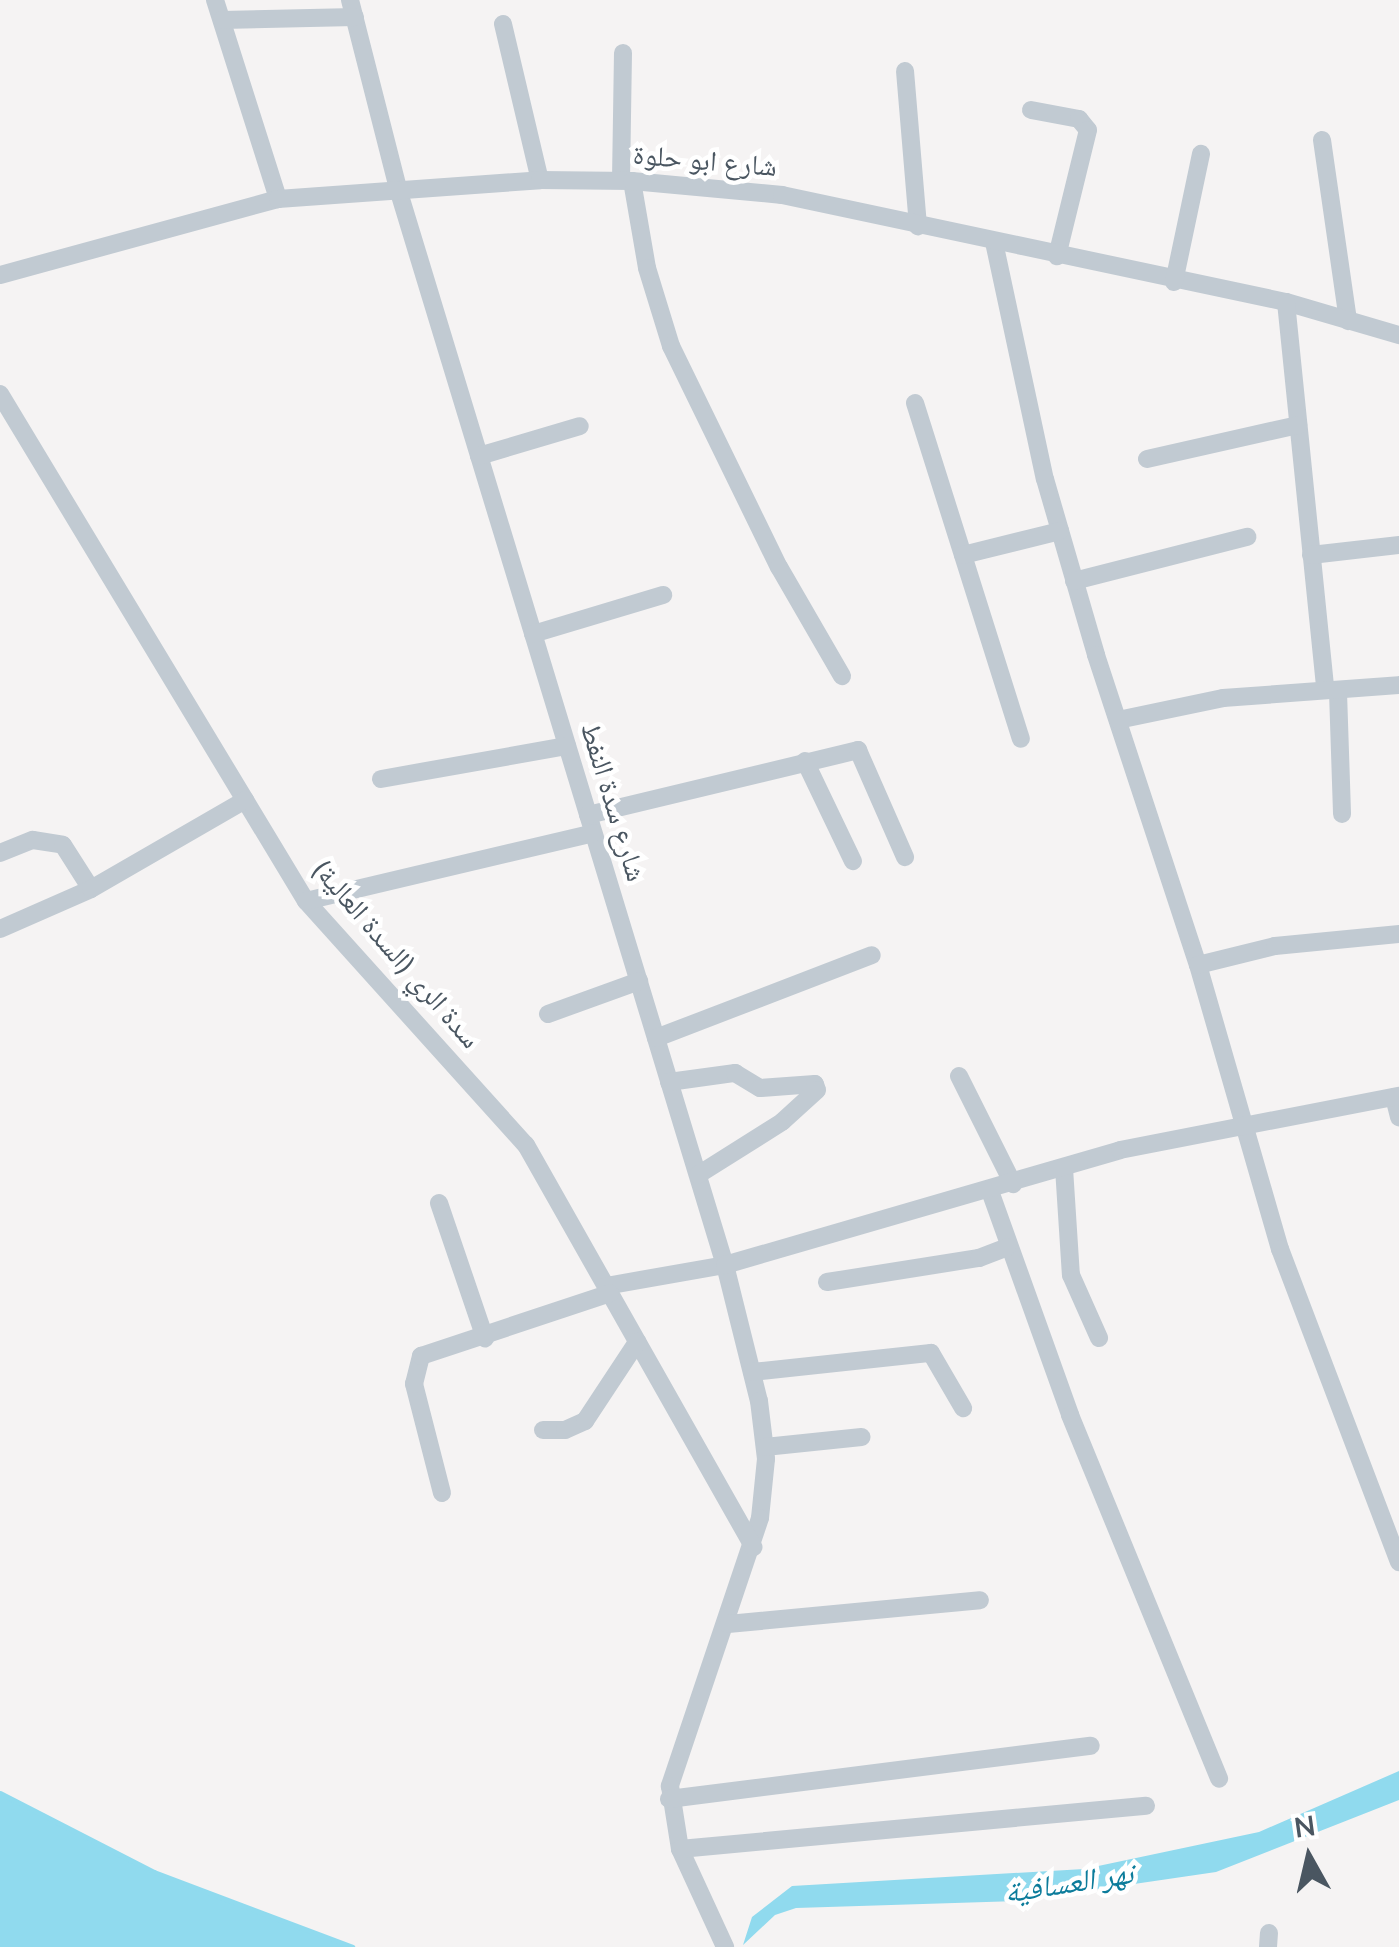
<!DOCTYPE html>
<meta charset="utf-8">
<style>
body{margin:0}
#map{position:relative;width:1399px;height:1947px;overflow:hidden;background:#f5f3f3;font-family:"Nunito Sans","Noto Naskh Arabic",sans-serif}
div>[style]{position:absolute}
.water>*{inset:0;background:#90daee}
.stream>*{height:5px;margin:-2.5px;padding:0 2.5px;transform-origin:2.5px;border-radius:2.5px;background:#90daee}
.minor>*{height:18px;margin:-9px;padding:0 9px;transform-origin:9px;border-radius:9px;background:#c1cad2}
span{translate:-50% -50%;white-space:nowrap;text-align:center;line-height:1.15;-webkit-text-stroke:9px #fff;paint-order:stroke}
.street-label{font-size:28px;color:#4a5661}
.water-label{font-size:30px;color:#0c7c9b;font-style:italic}
.north{position:absolute;left:1259px;top:1807px;width:100px;height:100px;-webkit-text-stroke:8px #fff;paint-order:stroke;rotate:352deg;font-size:28px;font-weight:700;line-height:40px;text-align:center;color:#4a5661}
.north::after{content:'';display:block;margin:auto;width:35px;height:45px;background:#4a5661;clip-path:polygon(50% 0,100% 100%,50% 72%,0 100%)}
</style>
<div id="map">
<div class="water">
<div style="clip-path:polygon(1399px 1771px,1399px 1800px,1216px 1872px,1018px 1901px,796px 1908px,775px 1915px,743px 1945px,752px 1917px,792px 1886px,1084px 1869px,1259px 1832px)"></div>
<div style="clip-path:polygon(0 1793px,154px 1872px,352px 1947px,0 1947px)"></div>
</div>
<div class="stream">
<div style="left:0;top:1793px;width:173px;rotate:27.2deg"></div>
<div style="left:154px;top:1872px;width:212px;rotate:20.7deg"></div>
</div>
<div class="minor">
<div style="left:215px;top:0;width:209px;rotate:72.4deg"></div>
<div style="left:350px;top:0;width:195px;rotate:75.7deg"></div>
<div style="left:398px;top:189px;width:1125px;rotate:73.1deg"></div>
<div style="left:725px;top:1265px;width:140px;rotate:76deg"></div>
<div style="left:759px;top:1401px;width:58px;rotate:83.1deg"></div>
<div style="left:766px;top:1459px;width:59px;rotate:95.8deg"></div>
<div style="left:760px;top:1518px;width:283px;rotate:108.6deg"></div>
<div style="left:670px;top:1786px;width:64px;rotate:81deg"></div>
<div style="left:680px;top:1849px;width:108px;rotate:65.3deg"></div>
<div style="left:222px;top:20px;width:133px;rotate:-1.3deg"></div>
<div style="left:503px;top:24px;width:160px;rotate:76.7deg"></div>
<div style="left:905px;top:71px;width:156px;rotate:85.2deg"></div>
<div style="left:1031px;top:110px;width:49px;rotate:10.6deg"></div>
<div style="left:1079px;top:119px;width:14px;rotate:51deg"></div>
<div style="left:1088px;top:130px;width:130px;rotate:103.8deg"></div>
<div style="left:1322px;top:140px;width:183px;rotate:81.8deg"></div>
<div style="left:621px;top:180px;width:127px;rotate:-89.1deg"></div>
<div style="left:632px;top:181px;width:88px;rotate:80.2deg"></div>
<div style="left:647px;top:268px;width:82px;rotate:72.9deg"></div>
<div style="left:671px;top:346px;width:246px;rotate:64deg"></div>
<div style="left:779px;top:567px;width:126px;rotate:60deg"></div>
<div style="left:994px;top:242px;width:242px;rotate:77.9deg"></div>
<div style="left:1045px;top:479px;width:183px;rotate:73.8deg"></div>
<div style="left:1096px;top:655px;width:326px;rotate:71.8deg"></div>
<div style="left:1198px;top:965px;width:296px;rotate:73.9deg"></div>
<div style="left:1280px;top:1249px;width:335px;rotate:69.2deg"></div>
<div style="left:0;top:275px;width:288px;rotate:-15.3deg"></div>
<div style="left:278px;top:199px;width:263px;rotate:-4.1deg"></div>
<div style="left:540px;top:180px;width:92px;rotate:0.6deg"></div>
<div style="left:632px;top:181px;width:151px;rotate:5.3deg"></div>
<div style="left:782px;top:195px;width:515px;rotate:11.99deg"></div>
<div style="left:1286px;top:302px;width:118px;rotate:16.3deg"></div>
<div style="left:1174px;top:282px;width:131px;rotate:-78.1deg"></div>
<div style="left:1286px;top:302px;width:388px;rotate:84.2deg"></div>
<div style="left:0;top:394px;width:592px;rotate:58.89deg"></div>
<div style="left:306px;top:901px;width:329px;rotate:48deg"></div>
<div style="left:526px;top:1145px;width:462px;rotate:60.5deg"></div>
<div style="left:915px;top:403px;width:352px;rotate:72.5deg"></div>
<div style="left:479px;top:456px;width:105px;rotate:-16.5deg"></div>
<div style="left:1147px;top:459px;width:155px;rotate:-12.7deg"></div>
<div style="left:963px;top:555px;width:100px;rotate:-13.9deg"></div>
<div style="left:1311px;top:555px;width:89px;rotate:-6.5deg"></div>
<div style="left:1074px;top:581px;width:179px;rotate:-14.3deg"></div>
<div style="left:533px;top:634px;width:136px;rotate:-16.7deg"></div>
<div style="left:1338px;top:692px;width:122px;rotate:88.1deg"></div>
<div style="left:1118px;top:720px;width:107px;rotate:-11.8deg"></div>
<div style="left:1223px;top:698px;width:176px;rotate:-4.2deg"></div>
<div style="left:805px;top:761px;width:111px;rotate:64.4deg"></div>
<div style="left:381px;top:779px;width:189px;rotate:-10.1deg"></div>
<div style="left:588px;top:815px;width:278px;rotate:-13.5deg"></div>
<div style="left:858px;top:750px;width:117px;rotate:66.3deg"></div>
<div style="left:0;top:853px;width:35px;rotate:-22deg"></div>
<div style="left:33px;top:840px;width:30px;rotate:9deg"></div>
<div style="left:63px;top:845px;width:52px;rotate:57.5deg"></div>
<div style="left:306px;top:901px;width:295px;rotate:-13.3deg"></div>
<div style="left:0;top:929px;width:99px;rotate:-23.7deg"></div>
<div style="left:91px;top:889px;width:178px;rotate:-30deg"></div>
<div style="left:1198px;top:965px;width:79px;rotate:-13.9deg"></div>
<div style="left:1275px;top:946px;width:125px;rotate:-5.5deg"></div>
<div style="left:548px;top:1014px;width:97px;rotate:-19.9deg"></div>
<div style="left:656px;top:1038px;width:231px;rotate:-21deg"></div>
<div style="left:959px;top:1076px;width:121px;rotate:63.4deg"></div>
<div style="left:669px;top:1082px;width:67px;rotate:-7.8deg"></div>
<div style="left:735px;top:1073px;width:29px;rotate:31deg"></div>
<div style="left:760px;top:1088px;width:55px;rotate:-4.2deg"></div>
<div style="left:815px;top:1084px;width:6px;rotate:72deg"></div>
<div style="left:817px;top:1090px;width:47px;rotate:137.6deg"></div>
<div style="left:782px;top:1122px;width:99px;rotate:147.8deg"></div>
<div style="left:1394px;top:1097px;width:21px;rotate:76deg"></div>
<div style="left:1064px;top:1168px;width:107px;rotate:86.3deg"></div>
<div style="left:1071px;top:1275px;width:69px;rotate:66deg"></div>
<div style="left:990px;top:1191px;width:238px;rotate:70.3deg"></div>
<div style="left:1070px;top:1415px;width:393px;rotate:67.7deg"></div>
<div style="left:439px;top:1203px;width:143px;rotate:71.2deg"></div>
<div style="left:827px;top:1282px;width:154px;rotate:-9deg"></div>
<div style="left:979px;top:1258px;width:30px;rotate:-21deg"></div>
<div style="left:606px;top:1286px;width:121px;rotate:-10deg"></div>
<div style="left:725px;top:1265px;width:411px;rotate:-16.2deg"></div>
<div style="left:1120px;top:1150px;width:284px;rotate:-11deg"></div>
<div style="left:752px;top:1372px;width:180px;rotate:-6.1deg"></div>
<div style="left:931px;top:1353px;width:64px;rotate:59.8deg"></div>
<div style="left:543px;top:1430px;width:22px"></div>
<div style="left:565px;top:1430px;width:22px;rotate:-24deg"></div>
<div style="left:585px;top:1421px;width:95px;rotate:-56.6deg"></div>
<div style="left:765px;top:1447px;width:97px;rotate:-5.9deg"></div>
<div style="left:442px;top:1493px;width:113px;rotate:-104.4deg"></div>
<div style="left:414px;top:1384px;width:29px;rotate:-76deg"></div>
<div style="left:421px;top:1356px;width:199px;rotate:-18.4deg"></div>
<div style="left:728px;top:1624px;width:253px;rotate:-5.4deg"></div>
<div style="left:669px;top:1799px;width:425px;rotate:-7.2deg"></div>
<div style="left:680px;top:1849px;width:468px;rotate:-5.3deg"></div>
<div style="left:1268px;top:1947px;width:14px;rotate:-86deg"></div>
</div>
<div class="street-label">
<span style="left:705px;top:161px;rotate:5deg">شارع ابو حلوة</span>
<span style="left:613px;top:802px;rotate:73deg">شارع سدة النفط</span>
<span style="left:396px;top:954px;rotate:49deg">سدة الري (السدة العالية)</span>
</div>
<div class="water-label">
<span style="left:1069px;top:1884px;rotate:-9deg">نهر العسافية</span>
</div>
<div class="north">N</div>
</div>
